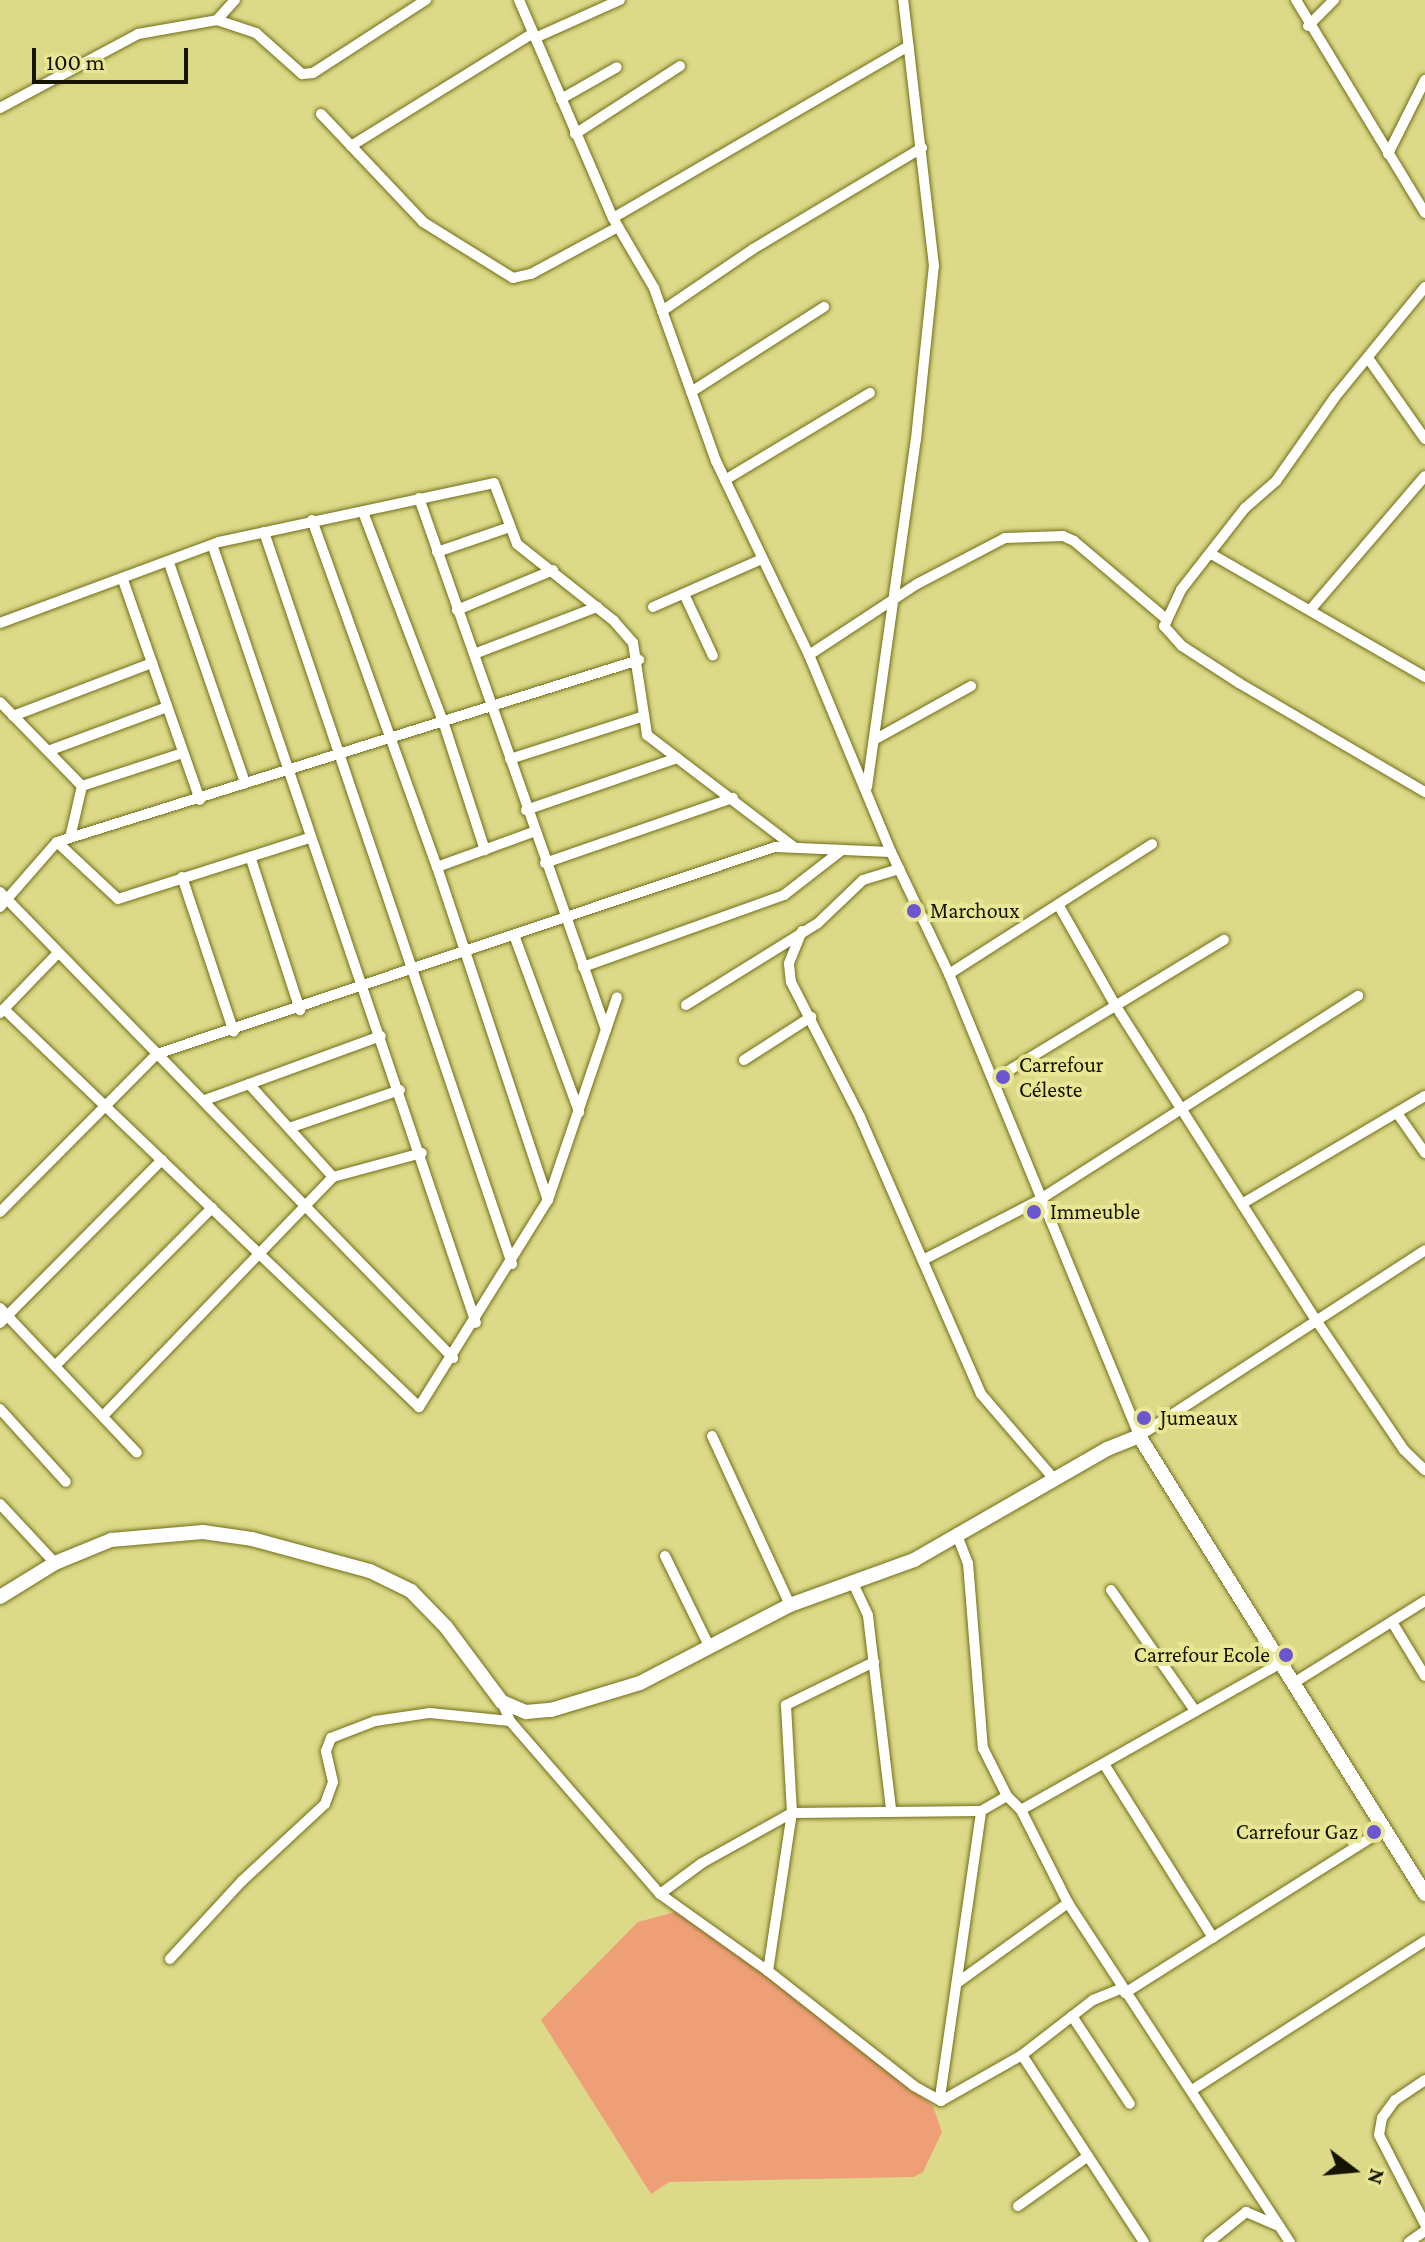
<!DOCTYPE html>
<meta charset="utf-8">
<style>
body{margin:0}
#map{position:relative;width:1425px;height:2242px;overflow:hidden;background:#dcda88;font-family:"Crimson Pro",serif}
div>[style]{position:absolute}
.green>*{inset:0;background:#ef9f77}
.roads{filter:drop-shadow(0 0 2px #726f19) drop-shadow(0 0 2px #726f19)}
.street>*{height:10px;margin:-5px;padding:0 5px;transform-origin:5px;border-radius:5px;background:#fff}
.secondary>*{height:14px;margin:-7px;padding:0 7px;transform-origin:7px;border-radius:7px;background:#fff}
.dots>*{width:22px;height:22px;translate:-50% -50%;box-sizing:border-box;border:4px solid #e9e795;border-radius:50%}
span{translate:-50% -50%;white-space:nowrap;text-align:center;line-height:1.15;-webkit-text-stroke:8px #e9e795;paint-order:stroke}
.poi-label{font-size:22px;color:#151400}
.left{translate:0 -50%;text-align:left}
.right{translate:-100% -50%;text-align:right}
.north{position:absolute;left:1313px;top:2130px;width:80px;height:80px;-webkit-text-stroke:6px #e9e795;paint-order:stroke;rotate:106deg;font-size:22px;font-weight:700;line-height:32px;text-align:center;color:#151400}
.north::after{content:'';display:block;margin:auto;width:28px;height:36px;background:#151400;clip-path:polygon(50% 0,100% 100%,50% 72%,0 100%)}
.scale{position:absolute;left:32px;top:48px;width:156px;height:36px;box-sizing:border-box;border:4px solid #151400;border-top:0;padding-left:10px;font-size:24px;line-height:28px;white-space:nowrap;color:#151400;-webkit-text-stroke:6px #e9e795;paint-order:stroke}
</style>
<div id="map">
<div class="green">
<div style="clip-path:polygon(675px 1912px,692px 1918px,933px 2106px,942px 2132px,923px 2172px,914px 2177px,669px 2182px,651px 2194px,541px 2020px,638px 1922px)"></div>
</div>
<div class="roads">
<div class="street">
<div style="left:519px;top:0;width:237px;rotate:66.7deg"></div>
<div style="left:613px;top:218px;width:81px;rotate:59.6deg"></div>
<div style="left:654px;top:288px;width:184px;rotate:70.3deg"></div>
<div style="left:716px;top:461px;width:215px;rotate:64.4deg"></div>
<div style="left:809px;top:655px;width:213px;rotate:67.4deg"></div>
<div style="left:891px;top:852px;width:135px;rotate:64.6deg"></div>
<div style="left:949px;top:974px;width:500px;rotate:67.6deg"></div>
<div style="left:1139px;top:1436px;width:341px;rotate:-33deg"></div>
<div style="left:1296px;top:0;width:249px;rotate:58.8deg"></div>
<div style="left:217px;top:20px;width:27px;rotate:-48deg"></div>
<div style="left:1308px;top:26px;width:37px;rotate:-45deg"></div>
<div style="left:535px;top:38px;width:93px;rotate:-24.1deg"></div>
<div style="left:561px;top:99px;width:64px;rotate:-29.7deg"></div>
<div style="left:0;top:108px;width:157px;rotate:-28.2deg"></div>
<div style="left:138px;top:34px;width:80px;rotate:-10deg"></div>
<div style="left:217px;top:20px;width:41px;rotate:18.4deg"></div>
<div style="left:256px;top:33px;width:62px;rotate:41.7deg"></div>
<div style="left:302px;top:74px;width:11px;rotate:-5deg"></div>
<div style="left:313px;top:73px;width:135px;rotate:-32.9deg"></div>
<div style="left:321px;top:114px;width:149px;rotate:46.6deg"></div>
<div style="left:423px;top:222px;width:106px;rotate:31.9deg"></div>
<div style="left:513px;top:278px;width:18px;rotate:-13deg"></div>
<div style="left:531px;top:274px;width:99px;rotate:-28.4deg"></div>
<div style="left:575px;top:134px;width:125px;rotate:-32.9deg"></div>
<div style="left:351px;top:146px;width:214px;rotate:-31.8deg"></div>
<div style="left:1388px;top:154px;width:83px;rotate:-63.4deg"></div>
<div style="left:613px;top:218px;width:342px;rotate:-30.2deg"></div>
<div style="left:1425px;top:287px;width:142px;rotate:129.3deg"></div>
<div style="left:1335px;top:397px;width:103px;rotate:125.1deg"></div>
<div style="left:1276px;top:481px;width:41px;rotate:138.9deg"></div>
<div style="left:1245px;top:508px;width:104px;rotate:128deg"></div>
<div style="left:1181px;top:590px;width:40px;rotate:115deg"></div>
<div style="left:1164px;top:626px;width:27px;rotate:48deg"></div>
<div style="left:1182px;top:646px;width:68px;rotate:33deg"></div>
<div style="left:1239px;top:683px;width:216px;rotate:30.4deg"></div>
<div style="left:662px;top:311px;width:110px;rotate:-34.3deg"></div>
<div style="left:753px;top:249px;width:197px;rotate:-30.9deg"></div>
<div style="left:1368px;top:358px;width:99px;rotate:54.9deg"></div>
<div style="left:691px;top:392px;width:158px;rotate:-32.6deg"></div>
<div style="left:725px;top:480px;width:169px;rotate:-31deg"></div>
<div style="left:419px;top:498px;width:564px;rotate:70.63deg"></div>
<div style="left:363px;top:512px;width:224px;rotate:69.1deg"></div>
<div style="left:443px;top:721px;width:136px;rotate:72deg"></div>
<div style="left:312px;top:520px;width:369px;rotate:70.2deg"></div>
<div style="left:437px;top:867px;width:351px;rotate:71.6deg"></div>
<div style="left:264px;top:532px;width:773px;rotate:71.28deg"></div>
<div style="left:213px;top:547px;width:819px;rotate:71.28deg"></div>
<div style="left:437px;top:552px;width:77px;rotate:-18.9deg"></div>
<div style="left:1213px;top:555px;width:245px;rotate:29.9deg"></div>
<div style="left:169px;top:563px;width:233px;rotate:70.9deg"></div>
<div style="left:123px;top:580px;width:233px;rotate:70.7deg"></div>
<div style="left:684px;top:594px;width:68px;rotate:64.9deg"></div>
<div style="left:653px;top:607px;width:119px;rotate:-23.8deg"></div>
<div style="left:1311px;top:609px;width:175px;rotate:-49.4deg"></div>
<div style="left:457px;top:610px;width:104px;rotate:-22.6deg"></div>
<div style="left:0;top:623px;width:233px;rotate:-20.3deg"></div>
<div style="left:219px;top:542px;width:281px;rotate:-12.1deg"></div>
<div style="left:494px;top:483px;width:65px;rotate:69.3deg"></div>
<div style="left:517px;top:544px;width:124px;rotate:38.4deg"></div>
<div style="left:614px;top:621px;width:29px;rotate:49deg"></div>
<div style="left:633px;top:643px;width:93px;rotate:81.3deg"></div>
<div style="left:647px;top:735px;width:185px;rotate:37.3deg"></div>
<div style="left:474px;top:654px;width:132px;rotate:-20.9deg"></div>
<div style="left:809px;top:655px;width:129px;rotate:-33.3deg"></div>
<div style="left:917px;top:584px;width:99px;rotate:-27.6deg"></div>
<div style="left:1005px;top:538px;width:58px;rotate:-2deg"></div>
<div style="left:1063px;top:536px;width:12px;rotate:24deg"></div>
<div style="left:1074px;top:541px;width:119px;rotate:40.2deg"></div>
<div style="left:0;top:702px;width:117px;rotate:45.7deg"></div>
<div style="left:82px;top:786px;width:53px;rotate:103deg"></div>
<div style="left:13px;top:716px;width:149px;rotate:-20.9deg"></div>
<div style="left:874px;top:740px;width:111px;rotate:-29.1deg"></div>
<div style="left:48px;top:751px;width:127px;rotate:-20.3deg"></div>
<div style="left:510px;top:759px;width:141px;rotate:-17.8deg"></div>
<div style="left:82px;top:786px;width:106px;rotate:-18.1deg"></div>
<div style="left:867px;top:787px;width:351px;rotate:-82deg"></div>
<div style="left:916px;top:439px;width:174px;rotate:-84.1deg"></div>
<div style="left:934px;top:266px;width:268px;rotate:-96.6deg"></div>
<div style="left:526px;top:810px;width:160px;rotate:-19deg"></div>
<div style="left:57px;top:842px;width:83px;rotate:43.1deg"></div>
<div style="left:118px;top:899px;width:201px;rotate:-17.7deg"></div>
<div style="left:251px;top:859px;width:159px;rotate:72deg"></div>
<div style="left:545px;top:863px;width:199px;rotate:-19.1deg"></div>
<div style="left:437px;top:867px;width:102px;rotate:-20deg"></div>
<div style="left:182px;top:877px;width:163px;rotate:71.5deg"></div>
<div style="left:0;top:892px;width:650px;rotate:45.81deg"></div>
<div style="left:1059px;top:906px;width:117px;rotate:60.4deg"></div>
<div style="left:1117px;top:1008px;width:370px;rotate:57.5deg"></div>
<div style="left:1316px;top:1320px;width:157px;rotate:55.9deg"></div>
<div style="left:1404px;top:1450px;width:29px;rotate:44deg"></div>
<div style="left:0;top:907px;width:86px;rotate:-48.8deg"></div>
<div style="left:57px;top:842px;width:610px;rotate:-17.37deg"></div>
<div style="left:802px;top:931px;width:35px;rotate:112deg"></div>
<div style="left:789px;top:964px;width:18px;rotate:84deg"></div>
<div style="left:791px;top:982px;width:152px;rotate:62.9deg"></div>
<div style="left:860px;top:1117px;width:302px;rotate:66.4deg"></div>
<div style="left:981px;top:1394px;width:113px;rotate:49.3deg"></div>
<div style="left:514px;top:935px;width:189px;rotate:69.8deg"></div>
<div style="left:583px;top:967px;width:214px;rotate:-19.7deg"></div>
<div style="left:784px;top:895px;width:73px;rotate:-37.8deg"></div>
<div style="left:949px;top:974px;width:241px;rotate:-32.6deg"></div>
<div style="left:686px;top:1005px;width:155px;rotate:-31.8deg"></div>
<div style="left:818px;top:923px;width:62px;rotate:-43.7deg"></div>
<div style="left:863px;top:880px;width:38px;rotate:-17deg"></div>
<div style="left:4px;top:1009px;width:575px;rotate:43.8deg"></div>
<div style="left:419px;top:1407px;width:244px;rotate:-58.1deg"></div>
<div style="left:548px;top:1200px;width:214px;rotate:-71.2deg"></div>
<div style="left:0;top:1013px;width:82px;rotate:-46deg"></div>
<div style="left:744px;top:1060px;width:80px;rotate:-32.7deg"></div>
<div style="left:995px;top:1079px;width:268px;rotate:-31.3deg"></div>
<div style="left:249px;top:1084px;width:125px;rotate:47.9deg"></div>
<div style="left:205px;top:1100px;width:187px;rotate:-20deg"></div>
<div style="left:1397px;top:1113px;width:49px;rotate:55deg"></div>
<div style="left:292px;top:1127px;width:114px;rotate:-18.9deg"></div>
<div style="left:1245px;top:1202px;width:209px;rotate:-30.5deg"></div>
<div style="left:0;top:1212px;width:223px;rotate:-45.2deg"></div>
<div style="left:157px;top:1054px;width:652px;rotate:-18.52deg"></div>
<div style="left:775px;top:847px;width:116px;rotate:2.5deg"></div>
<div style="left:923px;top:1260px;width:131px;rotate:-27.3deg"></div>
<div style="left:1039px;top:1200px;width:379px;rotate:-32.6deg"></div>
<div style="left:0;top:1308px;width:199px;rotate:46.6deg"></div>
<div style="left:0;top:1323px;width:230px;rotate:-45.2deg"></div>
<div style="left:55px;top:1366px;width:223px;rotate:-45.2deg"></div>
<div style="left:0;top:1409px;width:98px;rotate:47.9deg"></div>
<div style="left:103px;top:1416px;width:332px;rotate:-46.1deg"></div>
<div style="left:333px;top:1177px;width:92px;rotate:-15.1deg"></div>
<div style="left:712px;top:1436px;width:186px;rotate:65.2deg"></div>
<div style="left:0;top:1504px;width:81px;rotate:47deg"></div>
<div style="left:957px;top:1535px;width:30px;rotate:69deg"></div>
<div style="left:968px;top:1563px;width:186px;rotate:85.4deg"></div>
<div style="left:983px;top:1748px;width:54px;rotate:63.4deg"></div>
<div style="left:665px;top:1556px;width:102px;rotate:63.9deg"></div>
<div style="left:852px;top:1581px;width:38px;rotate:65deg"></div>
<div style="left:868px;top:1616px;width:194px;rotate:83.2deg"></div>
<div style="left:1111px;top:1590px;width:147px;rotate:55.2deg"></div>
<div style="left:1392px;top:1622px;width:63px;rotate:58.6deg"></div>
<div style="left:1292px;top:1684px;width:157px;rotate:-32deg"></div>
<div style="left:502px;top:1702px;width:21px;rotate:67deg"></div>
<div style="left:510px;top:1721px;width:229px;rotate:49.1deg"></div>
<div style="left:660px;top:1894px;width:133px;rotate:35.5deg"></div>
<div style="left:768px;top:1971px;width:186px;rotate:38.2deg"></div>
<div style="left:914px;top:2086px;width:31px;rotate:29deg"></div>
<div style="left:941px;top:2101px;width:93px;rotate:-29.6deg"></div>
<div style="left:1022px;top:2055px;width:90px;rotate:-37.8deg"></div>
<div style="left:1093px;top:2000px;width:31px;rotate:-22deg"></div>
<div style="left:1104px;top:1764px;width:205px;rotate:57.9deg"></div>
<div style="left:1021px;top:1810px;width:104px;rotate:63.2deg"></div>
<div style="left:1068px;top:1903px;width:405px;rotate:56.8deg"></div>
<div style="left:660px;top:1894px;width:52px;rotate:-36.4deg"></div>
<div style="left:702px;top:1863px;width:103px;rotate:-29.1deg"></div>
<div style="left:792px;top:1813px;width:189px;rotate:-0.6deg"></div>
<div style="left:981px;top:1811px;width:30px;rotate:-30deg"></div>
<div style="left:1007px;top:1796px;width:20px;rotate:45deg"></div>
<div style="left:1021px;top:1810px;width:296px;rotate:-29.5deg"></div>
<div style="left:170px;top:1959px;width:106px;rotate:-47.3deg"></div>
<div style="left:242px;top:1881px;width:113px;rotate:-42.9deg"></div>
<div style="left:325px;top:1804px;width:23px;rotate:-70deg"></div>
<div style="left:333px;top:1782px;width:32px;rotate:-103deg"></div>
<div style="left:326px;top:1751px;width:14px;rotate:-69deg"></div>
<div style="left:331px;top:1738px;width:47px;rotate:-21.1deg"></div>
<div style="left:375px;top:1721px;width:56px;rotate:-8.3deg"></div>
<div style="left:430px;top:1713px;width:80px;rotate:5.7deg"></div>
<div style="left:768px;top:1971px;width:160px;rotate:-81.4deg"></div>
<div style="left:792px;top:1813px;width:108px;rotate:-93.2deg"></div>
<div style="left:786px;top:1705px;width:98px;rotate:-26deg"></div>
<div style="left:957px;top:1983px;width:137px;rotate:-35.8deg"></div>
<div style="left:1125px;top:1993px;width:305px;rotate:-32.3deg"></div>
<div style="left:1072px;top:2016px;width:105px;rotate:56.6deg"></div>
<div style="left:1022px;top:2055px;width:223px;rotate:56.9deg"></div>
<div style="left:1425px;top:2080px;width:36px;rotate:146deg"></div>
<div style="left:1395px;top:2100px;width:22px;rotate:126deg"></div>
<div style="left:1382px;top:2118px;width:17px;rotate:100deg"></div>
<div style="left:1379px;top:2135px;width:100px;rotate:62.7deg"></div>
<div style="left:1192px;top:2090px;width:277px;rotate:-32.6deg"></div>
<div style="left:940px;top:2097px;width:289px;rotate:-81.8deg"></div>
<div style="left:1018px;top:2206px;width:86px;rotate:-35.5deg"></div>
<div style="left:1209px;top:2242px;width:48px;rotate:-39deg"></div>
<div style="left:1246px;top:2212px;width:34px;rotate:23deg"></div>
<div style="left:1409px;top:2242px;width:19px;rotate:-35deg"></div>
</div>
<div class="secondary">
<div style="left:0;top:1597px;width:65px;rotate:-31.7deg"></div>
<div style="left:55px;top:1563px;width:61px;rotate:-22.3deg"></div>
<div style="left:111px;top:1540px;width:92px;rotate:-5deg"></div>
<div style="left:203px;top:1532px;width:49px;rotate:8.1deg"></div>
<div style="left:252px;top:1539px;width:122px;rotate:15.2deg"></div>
<div style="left:370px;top:1571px;width:46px;rotate:26deg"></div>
<div style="left:411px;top:1591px;width:50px;rotate:45.8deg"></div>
<div style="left:446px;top:1627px;width:94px;rotate:53.3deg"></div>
<div style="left:502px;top:1702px;width:26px;rotate:23deg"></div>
<div style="left:526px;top:1712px;width:25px;rotate:-5deg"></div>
<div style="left:551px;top:1710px;width:93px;rotate:-16.9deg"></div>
<div style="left:640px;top:1683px;width:169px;rotate:-27.5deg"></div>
<div style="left:790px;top:1605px;width:132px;rotate:-19.9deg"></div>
<div style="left:914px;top:1560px;width:223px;rotate:-29.9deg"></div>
<div style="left:1107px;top:1449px;width:35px;rotate:-22deg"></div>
<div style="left:1139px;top:1436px;width:540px;rotate:58.02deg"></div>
</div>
</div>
<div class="dots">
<div style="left:914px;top:911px;background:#6c56cf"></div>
<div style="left:1003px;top:1077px;background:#6c56cf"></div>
<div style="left:1034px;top:1212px;background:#6c56cf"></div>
<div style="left:1144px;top:1418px;background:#6c56cf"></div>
<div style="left:1286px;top:1655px;background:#6c56cf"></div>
<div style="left:1374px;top:1832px;background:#6c56cf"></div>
</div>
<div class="poi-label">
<span class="left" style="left:930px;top:911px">Marchoux</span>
<span class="left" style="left:1019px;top:1077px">Carrefour<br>Céleste</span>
<span class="left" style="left:1050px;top:1212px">Immeuble</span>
<span class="left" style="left:1160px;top:1418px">Jumeaux</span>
<span class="right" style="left:1270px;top:1655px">Carrefour Ecole</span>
<span class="right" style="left:1358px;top:1832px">Carrefour Gaz</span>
</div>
<div class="north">N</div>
<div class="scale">100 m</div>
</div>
